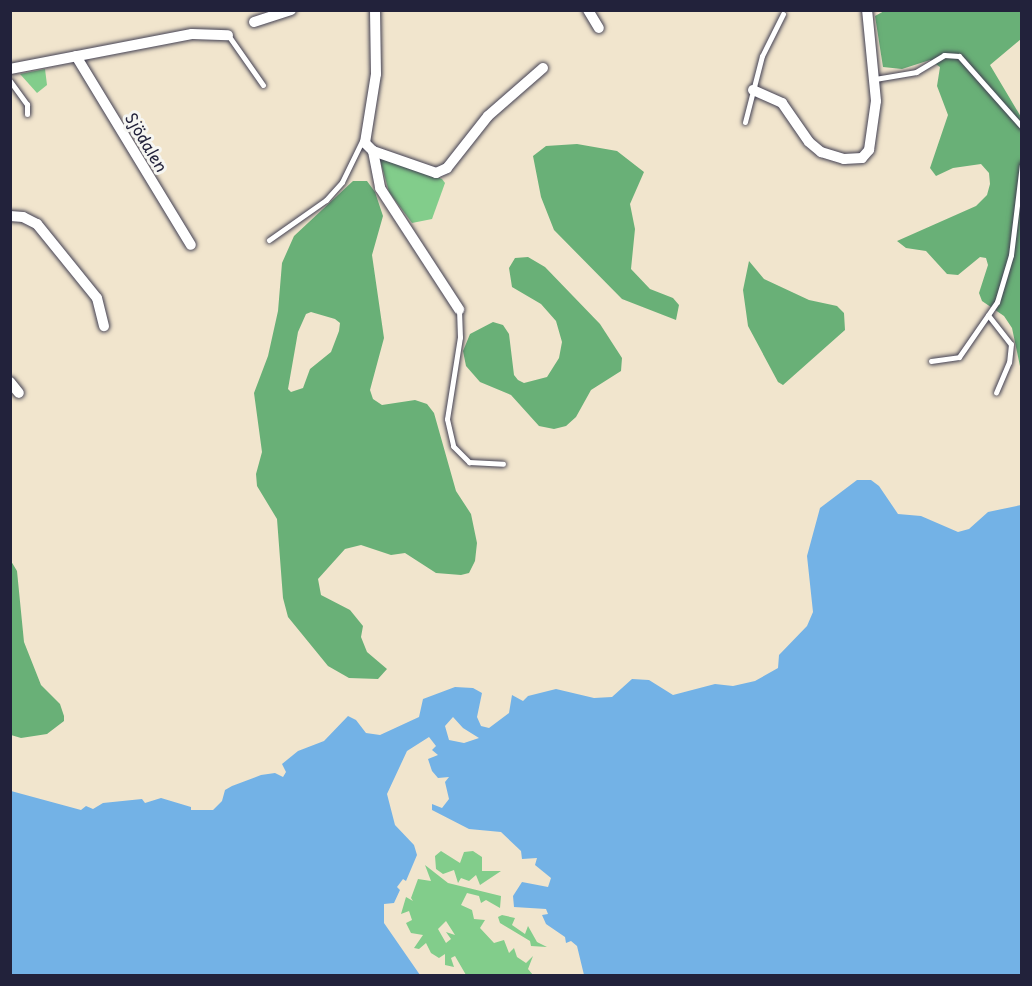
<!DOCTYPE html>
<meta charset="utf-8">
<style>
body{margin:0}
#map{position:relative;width:1032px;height:986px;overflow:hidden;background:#f1e5cd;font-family:"Playpen Sans",sans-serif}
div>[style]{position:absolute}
.green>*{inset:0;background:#82cd8b}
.forest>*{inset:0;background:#69b077}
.water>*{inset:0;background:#73b2e6}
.roads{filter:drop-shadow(0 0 2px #413f51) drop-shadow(0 0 2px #413f51)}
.service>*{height:5px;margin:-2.5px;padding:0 2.5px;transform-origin:2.5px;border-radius:2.5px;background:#fff}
.minor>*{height:10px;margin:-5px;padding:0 5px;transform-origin:5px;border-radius:5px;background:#fff}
span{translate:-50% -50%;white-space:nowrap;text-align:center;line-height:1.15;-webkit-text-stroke:6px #f6f6f2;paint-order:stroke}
.street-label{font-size:16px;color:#22223b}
.frame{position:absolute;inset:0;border:12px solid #22223b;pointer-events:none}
</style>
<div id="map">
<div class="green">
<div style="clip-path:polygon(45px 69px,47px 85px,37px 93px,20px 74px)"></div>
<div style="clip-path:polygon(379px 156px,442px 179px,445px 183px,432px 219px,412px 223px,389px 192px)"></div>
<div style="clip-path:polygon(441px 851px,460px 863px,464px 852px,473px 851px,482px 857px,482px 871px,501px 871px,480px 885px,476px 875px,469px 881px,461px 878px,458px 883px,454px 870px,443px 874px,436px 869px,435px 856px)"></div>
<div style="clip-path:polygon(evenodd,425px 865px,448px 883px,501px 896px,500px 908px,486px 900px,481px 903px,479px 896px,467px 893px,461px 905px,472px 910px,474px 919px,485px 920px,480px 928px,494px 943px,504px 940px,509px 953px,514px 948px,517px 957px,526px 963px,533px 956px,528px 969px,533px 975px,466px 975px,455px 956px,451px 958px,454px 967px,445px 965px,445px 954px,439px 958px,431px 953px,426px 943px,419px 949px,414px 948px,423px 935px,411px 933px,406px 923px,412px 920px,409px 911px,401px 914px,406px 897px,413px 901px,411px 898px,418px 879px,431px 881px,425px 865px,446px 921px,455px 935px,446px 932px,451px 939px,446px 943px,438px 929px,446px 921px)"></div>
<div style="clip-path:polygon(502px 915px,515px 918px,512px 925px,525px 934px,528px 926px,537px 942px,547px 947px,531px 946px,530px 941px,500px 923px,498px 917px)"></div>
</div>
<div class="forest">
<div style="clip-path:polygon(886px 10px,1021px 11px,1021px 39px,990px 65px,1021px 117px,1021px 371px,1012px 328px,1004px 316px,982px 301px,979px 293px,988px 265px,986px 258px,980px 257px,958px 275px,947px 274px,926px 251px,906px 248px,897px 241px,976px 206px,987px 195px,990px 184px,989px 173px,981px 164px,953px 168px,936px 176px,930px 168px,948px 115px,937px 86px,940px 67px,930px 60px,902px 69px,883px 67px,875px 16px)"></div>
<div style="clip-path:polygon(577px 144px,617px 151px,644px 172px,630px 204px,635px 229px,631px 269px,650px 289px,673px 298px,679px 305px,676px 320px,622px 299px,554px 230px,541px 197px,533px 156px,546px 146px)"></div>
<div style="clip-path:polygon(evenodd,353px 181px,367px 181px,375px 192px,383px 216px,372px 255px,384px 338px,370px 390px,373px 399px,382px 405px,415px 400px,427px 404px,434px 413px,456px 491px,471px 514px,477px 543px,475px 561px,469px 573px,461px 575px,436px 573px,405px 553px,391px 555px,361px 545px,345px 549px,318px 579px,321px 595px,350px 610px,363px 626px,361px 637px,367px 652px,387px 669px,378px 679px,349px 678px,328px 666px,288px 617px,283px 598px,277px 519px,257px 486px,256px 474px,262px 452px,254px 393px,268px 356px,278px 311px,282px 263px,294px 236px,353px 181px,311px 312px,335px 319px,340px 323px,339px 331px,331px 352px,310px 369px,303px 388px,291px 392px,288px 389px,298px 332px,306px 314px,311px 312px)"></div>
<div style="clip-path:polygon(528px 257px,545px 267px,600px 324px,622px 358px,621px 371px,591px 390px,576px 417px,566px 426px,554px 429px,539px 426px,511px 395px,480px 382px,466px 366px,463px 351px,470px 334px,493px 322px,503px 325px,509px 334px,514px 375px,518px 380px,524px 383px,547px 377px,559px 358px,562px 342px,556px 321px,541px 304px,512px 287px,509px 268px,515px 258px)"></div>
<div style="clip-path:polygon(749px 261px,764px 279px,809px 300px,837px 306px,844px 313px,845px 330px,783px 385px,778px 382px,748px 326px,743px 290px)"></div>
<div style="clip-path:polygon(11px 561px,17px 571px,24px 642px,41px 685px,60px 704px,64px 716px,64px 721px,47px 734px,21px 738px,11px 735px)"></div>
</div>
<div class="water">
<div style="clip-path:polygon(evenodd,857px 480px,871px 480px,879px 486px,898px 514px,921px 516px,958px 532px,969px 529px,988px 512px,1021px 505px,1021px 975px,584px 975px,577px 946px,571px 941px,566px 943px,565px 937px,546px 924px,542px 915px,548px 914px,546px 909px,514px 907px,513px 896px,522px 882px,548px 887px,551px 878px,535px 865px,537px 858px,522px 859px,521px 851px,501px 832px,469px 829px,432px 810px,432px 804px,442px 808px,449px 799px,445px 782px,449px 777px,438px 778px,432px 771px,428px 759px,438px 755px,432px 750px,436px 746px,429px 737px,407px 751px,387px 794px,395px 825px,414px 845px,417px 855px,406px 881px,403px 879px,397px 887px,400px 890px,394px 903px,384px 904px,384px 923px,420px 975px,11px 975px,11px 791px,81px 810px,86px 806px,93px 809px,103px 803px,142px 799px,145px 803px,161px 798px,191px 807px,191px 810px,213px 810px,222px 801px,225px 790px,232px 786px,261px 775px,275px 773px,283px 777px,286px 772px,282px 764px,298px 751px,324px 741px,348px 716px,356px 720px,366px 733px,380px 735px,419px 717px,423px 699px,455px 687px,473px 688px,482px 693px,477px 717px,481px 726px,489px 728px,509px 713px,512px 695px,523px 701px,528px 696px,556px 689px,594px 698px,612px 697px,632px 679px,649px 680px,673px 695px,715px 684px,733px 686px,755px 681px,778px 668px,779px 655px,807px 626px,813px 612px,807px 556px,820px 508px,857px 480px,453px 717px,463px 728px,479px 738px,464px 743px,449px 740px,445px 726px,453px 717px)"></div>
</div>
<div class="roads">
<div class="service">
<div style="left:228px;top:35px;width:61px;rotate:55deg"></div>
<div style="left:875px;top:79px;width:42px;rotate:-9.7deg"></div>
<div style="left:916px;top:72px;width:33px;rotate:-31deg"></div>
<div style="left:944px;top:55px;width:15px;rotate:4deg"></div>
<div style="left:959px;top:56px;width:95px;rotate:48.4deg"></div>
<div style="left:10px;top:81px;width:29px;rotate:54deg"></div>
<div style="left:27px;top:104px;width:10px;rotate:90deg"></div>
<div style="left:745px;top:122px;width:68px;rotate:-75.6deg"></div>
<div style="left:762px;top:56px;width:47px;rotate:-63.4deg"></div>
<div style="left:269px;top:240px;width:70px;rotate:-35.1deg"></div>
<div style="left:326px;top:200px;width:24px;rotate:-48deg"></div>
<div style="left:342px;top:182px;width:46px;rotate:-64deg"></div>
<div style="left:459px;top:309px;width:28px;rotate:88deg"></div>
<div style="left:460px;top:337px;width:83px;rotate:99deg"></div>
<div style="left:447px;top:419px;width:28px;rotate:77deg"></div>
<div style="left:453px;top:446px;width:23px;rotate:45deg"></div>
<div style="left:469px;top:462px;width:34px;rotate:3deg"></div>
<div style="left:988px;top:315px;width:37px;rotate:52deg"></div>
<div style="left:1011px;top:344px;width:18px;rotate:96deg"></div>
<div style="left:1009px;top:362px;width:33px;rotate:113deg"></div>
<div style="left:931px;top:361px;width:28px;rotate:-8deg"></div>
<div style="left:959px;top:357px;width:67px;rotate:-55.4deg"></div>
<div style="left:997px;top:302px;width:49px;rotate:-73.4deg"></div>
<div style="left:1011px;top:255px;width:92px;rotate:-83.1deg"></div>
</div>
<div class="minor">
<div style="left:375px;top:10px;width:64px;rotate:89.1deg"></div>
<div style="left:376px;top:74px;width:70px;rotate:99.1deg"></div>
<div style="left:365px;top:143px;width:11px;rotate:45deg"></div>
<div style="left:373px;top:151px;width:67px;rotate:19.2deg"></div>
<div style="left:436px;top:173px;width:12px;rotate:-24deg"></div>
<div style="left:447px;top:168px;width:66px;rotate:-51.7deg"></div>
<div style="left:488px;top:116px;width:73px;rotate:-41.1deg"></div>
<div style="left:588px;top:10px;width:21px;rotate:59deg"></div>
<div style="left:254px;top:22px;width:39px;rotate:-18deg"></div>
<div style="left:76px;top:56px;width:221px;rotate:58.7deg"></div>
<div style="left:10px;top:69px;width:185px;rotate:-10.9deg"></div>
<div style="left:192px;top:34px;width:36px;rotate:2deg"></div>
<div style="left:753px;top:90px;width:32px;rotate:24deg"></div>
<div style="left:782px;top:103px;width:47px;rotate:55.3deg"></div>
<div style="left:809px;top:142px;width:16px;rotate:40deg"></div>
<div style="left:821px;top:152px;width:24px;rotate:17deg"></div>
<div style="left:844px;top:159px;width:18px;rotate:-3deg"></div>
<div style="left:862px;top:158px;width:11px;rotate:-49deg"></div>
<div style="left:869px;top:150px;width:49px;rotate:-81.9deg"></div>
<div style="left:876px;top:101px;width:91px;rotate:-95.6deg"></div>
<div style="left:373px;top:151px;width:38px;rotate:79deg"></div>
<div style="left:380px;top:188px;width:145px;rotate:56.9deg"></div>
<div style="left:10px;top:216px;width:13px;rotate:4deg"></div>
<div style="left:23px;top:217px;width:16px;rotate:27deg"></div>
<div style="left:37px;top:224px;width:95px;rotate:51deg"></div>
<div style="left:97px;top:298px;width:29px;rotate:76deg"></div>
<div style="left:10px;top:382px;width:14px;rotate:51deg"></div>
</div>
</div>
<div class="street-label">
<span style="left:147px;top:142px;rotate:59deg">Sjödalen</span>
</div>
<div class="frame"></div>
</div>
